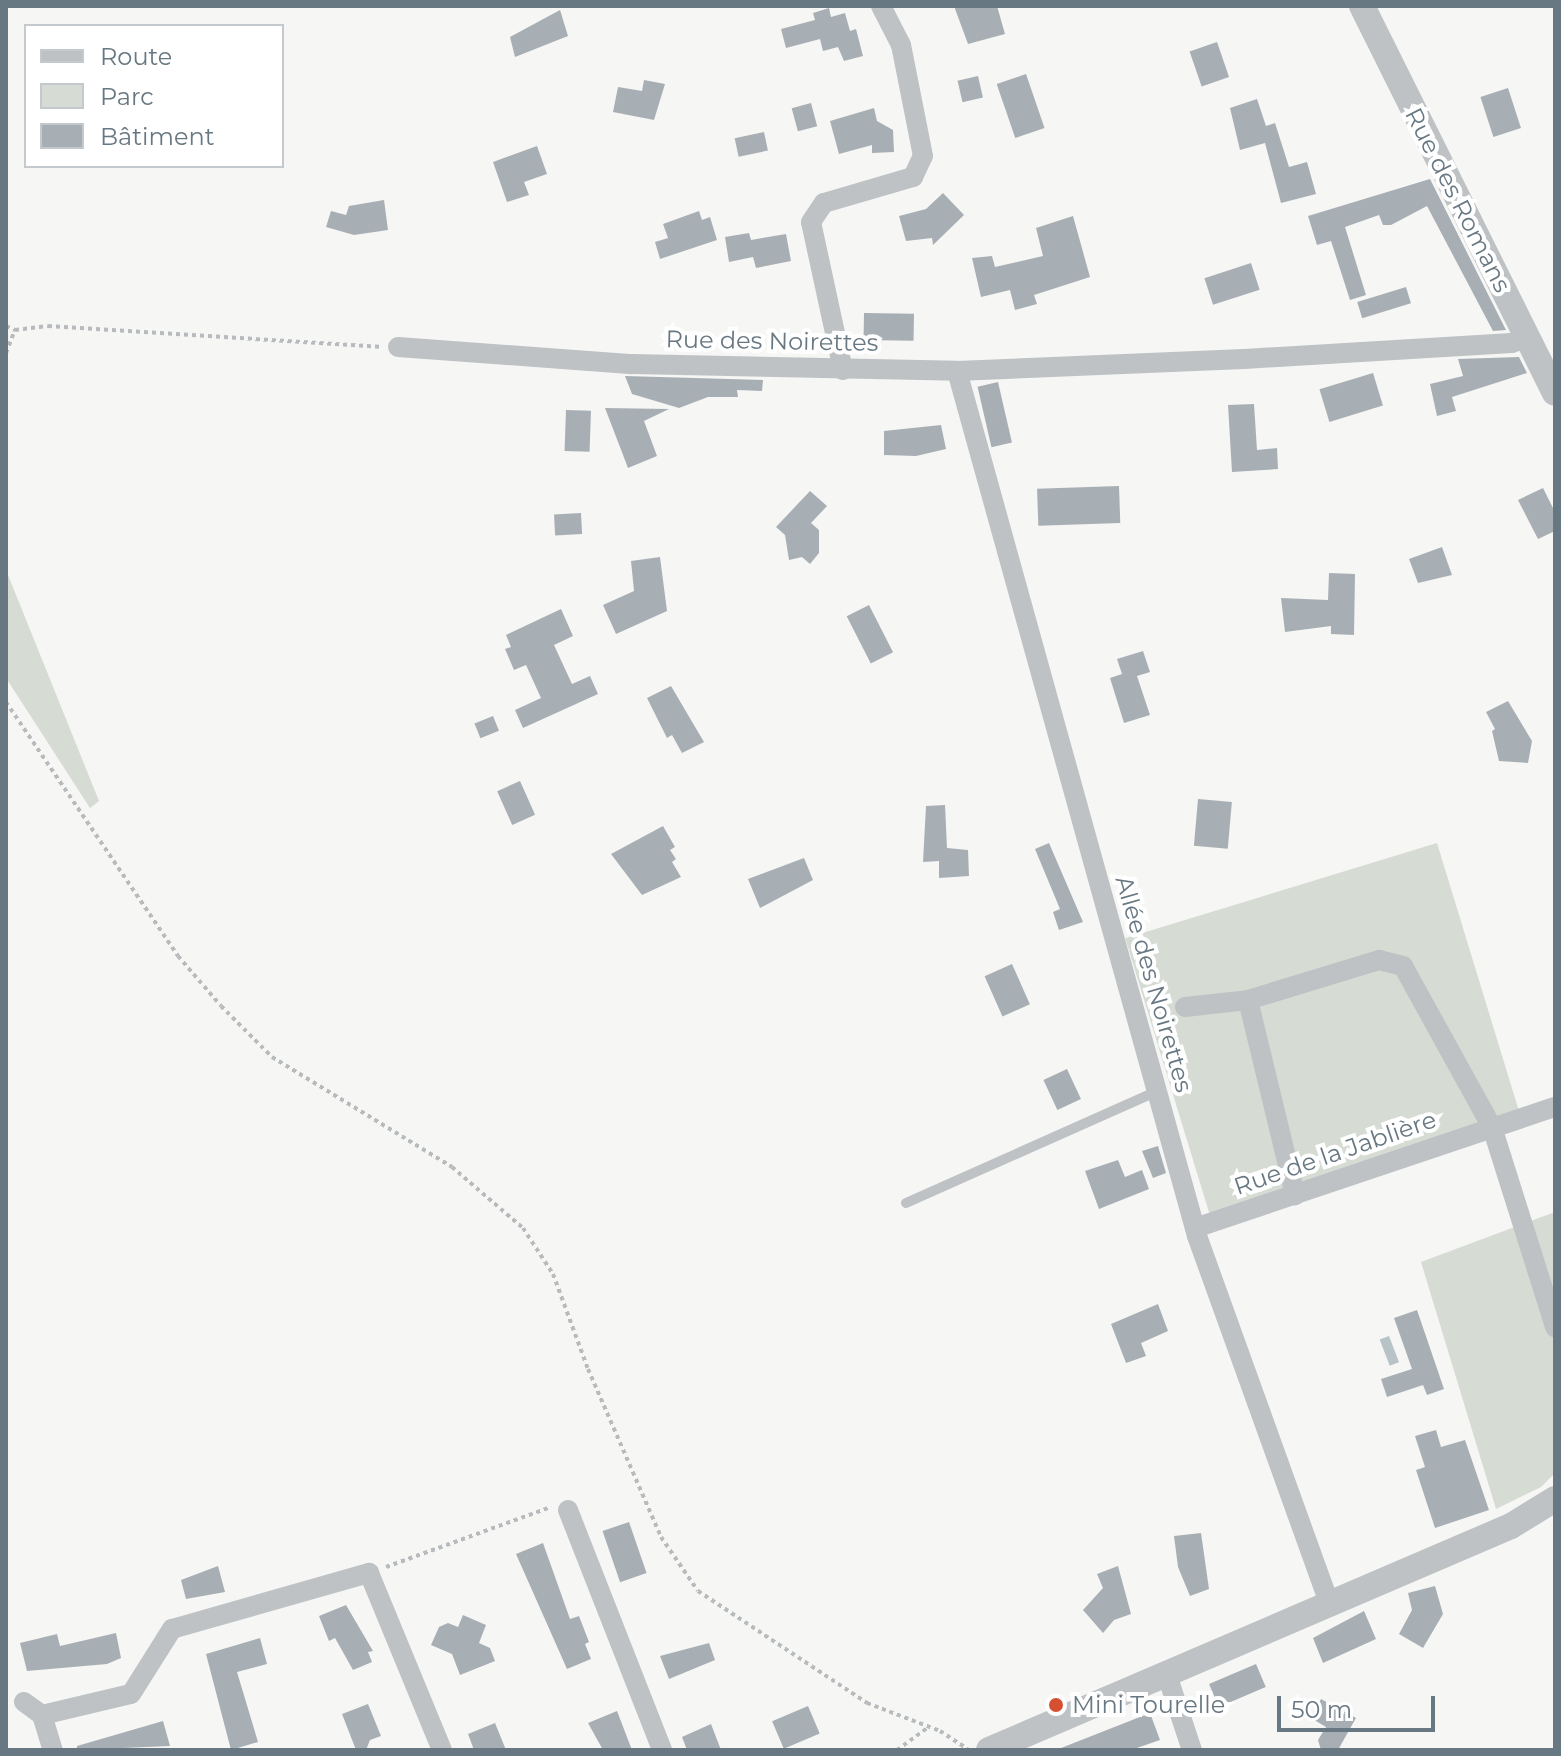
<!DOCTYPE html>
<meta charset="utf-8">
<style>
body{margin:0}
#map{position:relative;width:1561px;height:1756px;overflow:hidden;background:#f6f6f4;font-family:Montserrat,sans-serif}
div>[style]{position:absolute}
.green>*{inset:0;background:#d6dbd3;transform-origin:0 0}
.water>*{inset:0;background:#b7c3c7;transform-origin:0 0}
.building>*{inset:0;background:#a8afb4;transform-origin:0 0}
.path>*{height:4px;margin-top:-2px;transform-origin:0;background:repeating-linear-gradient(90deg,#b8bbbd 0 4px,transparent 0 8px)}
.service>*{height:10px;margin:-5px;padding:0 5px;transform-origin:5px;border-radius:5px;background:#bec2c5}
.minor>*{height:20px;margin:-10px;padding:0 10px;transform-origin:10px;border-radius:10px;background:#bec2c5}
.tertiary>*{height:26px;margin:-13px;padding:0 13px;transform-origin:13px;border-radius:13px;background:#bec2c5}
.dots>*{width:22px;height:22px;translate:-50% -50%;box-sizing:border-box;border:4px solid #fff;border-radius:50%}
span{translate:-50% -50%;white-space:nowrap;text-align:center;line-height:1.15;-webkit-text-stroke:8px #fff;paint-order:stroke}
.street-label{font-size:24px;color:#687882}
.poi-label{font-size:24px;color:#687882}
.left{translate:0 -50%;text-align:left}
.frame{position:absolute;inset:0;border:8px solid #687882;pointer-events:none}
.legend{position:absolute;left:24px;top:24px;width:260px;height:144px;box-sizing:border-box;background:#fff;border:2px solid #c3c9cd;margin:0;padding:10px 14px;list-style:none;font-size:24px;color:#687882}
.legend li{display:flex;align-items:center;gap:16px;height:40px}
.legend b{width:40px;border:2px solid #c3c9cd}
.scale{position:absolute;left:1277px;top:1696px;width:158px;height:36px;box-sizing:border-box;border:4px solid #687882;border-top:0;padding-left:10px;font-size:24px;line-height:28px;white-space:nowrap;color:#687882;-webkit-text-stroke:6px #fff;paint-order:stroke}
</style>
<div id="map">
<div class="green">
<div style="clip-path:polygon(6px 570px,99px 801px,90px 808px,6px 678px)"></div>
<div style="left:1437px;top:843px;width:297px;height:326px;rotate:73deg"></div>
<div style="clip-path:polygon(1555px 1212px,1555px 1473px,1541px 1487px,1496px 1509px,1421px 1262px)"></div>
</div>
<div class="water">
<div style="left:1389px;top:1336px;width:28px;height:10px;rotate:69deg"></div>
</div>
<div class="building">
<div style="clip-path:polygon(954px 6px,997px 6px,1005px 34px,968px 44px)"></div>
<div style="clip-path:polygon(829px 8px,831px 17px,845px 13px,850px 31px,856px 29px,863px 56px,844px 61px,838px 47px,823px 51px,820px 39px,786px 48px,781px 29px,815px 20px,813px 13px)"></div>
<div style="clip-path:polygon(560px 10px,568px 36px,515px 57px,510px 37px)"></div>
<div style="left:1217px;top:42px;width:37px;height:29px;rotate:71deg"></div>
<div style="left:1026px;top:74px;width:57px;height:31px;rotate:71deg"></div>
<div style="left:978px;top:76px;width:22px;height:21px;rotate:77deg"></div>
<div style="clip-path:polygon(644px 80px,665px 84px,654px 120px,613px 112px,618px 87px,642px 91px)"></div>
<div style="left:1508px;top:88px;width:42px;height:29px;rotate:72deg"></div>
<div style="clip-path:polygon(1257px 99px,1266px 126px,1275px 123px,1289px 167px,1307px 162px,1316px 194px,1281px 203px,1265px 143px,1240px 150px,1230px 108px)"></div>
<div style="left:811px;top:103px;width:24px;height:20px;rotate:75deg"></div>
<div style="clip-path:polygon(874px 108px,877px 121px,893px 130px,894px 152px,872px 153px,872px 145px,839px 154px,830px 121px)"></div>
<div style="left:764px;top:132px;width:19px;height:30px;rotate:78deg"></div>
<div style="clip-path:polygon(537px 146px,547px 174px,524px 182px,529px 195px,507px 202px,493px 162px)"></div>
<div style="clip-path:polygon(1430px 179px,1506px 330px,1493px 331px,1427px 206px,1391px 225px,1383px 225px,1379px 215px,1345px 227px,1366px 295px,1350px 300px,1331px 241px,1317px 245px,1308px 216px)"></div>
<div style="clip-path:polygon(943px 193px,964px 215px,933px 245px,932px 238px,906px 241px,899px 216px,926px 209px)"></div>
<div style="clip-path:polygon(384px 200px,388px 230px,354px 235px,326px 227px,331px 211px,346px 215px,349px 206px)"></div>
<div style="clip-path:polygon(699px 211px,702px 220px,710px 217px,717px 240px,660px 259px,655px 242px,668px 238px,663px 224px)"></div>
<div style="clip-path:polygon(1073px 216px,1090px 277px,1034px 295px,1037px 304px,1015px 310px,1010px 290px,981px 297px,972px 258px,992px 256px,995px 267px,1043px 256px,1036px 228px)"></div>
<div style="clip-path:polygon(749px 233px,751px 240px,786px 234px,791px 261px,756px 268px,753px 257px,729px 262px,725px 237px)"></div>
<div style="left:1251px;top:263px;width:28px;height:49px;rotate:72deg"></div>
<div style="left:1406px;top:287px;width:17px;height:51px;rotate:73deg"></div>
<div style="left:864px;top:313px;width:50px;height:27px;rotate:1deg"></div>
<div style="clip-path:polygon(1519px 357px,1527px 373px,1452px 397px,1456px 411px,1437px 416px,1430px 384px,1463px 376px,1458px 359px)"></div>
<div style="left:1373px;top:373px;width:34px;height:56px;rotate:73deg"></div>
<div style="clip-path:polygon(625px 376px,763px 380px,762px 391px,737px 390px,738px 397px,708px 397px,679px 408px,632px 394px)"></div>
<div style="left:998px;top:382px;width:62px;height:21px;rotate:77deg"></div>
<div style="clip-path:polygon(1254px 404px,1257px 450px,1277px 448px,1278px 469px,1232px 472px,1228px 405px)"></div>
<div style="clip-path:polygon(605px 408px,669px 409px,644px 421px,657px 456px,628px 468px)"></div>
<div style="left:566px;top:410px;width:25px;height:41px;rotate:2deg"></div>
<div style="clip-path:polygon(941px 425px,946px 449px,916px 456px,884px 455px,884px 431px)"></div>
<div style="left:1119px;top:486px;width:37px;height:82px;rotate:88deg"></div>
<div style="clip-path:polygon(1543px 488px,1555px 512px,1555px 531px,1538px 539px,1518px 500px)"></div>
<div style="clip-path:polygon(810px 491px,827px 506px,811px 523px,819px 530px,819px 553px,810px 564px,802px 557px,789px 560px,785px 535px,776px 527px)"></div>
<div style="left:581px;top:513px;width:21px;height:27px;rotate:87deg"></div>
<div style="clip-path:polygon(1442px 547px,1452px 575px,1418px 583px,1409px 559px)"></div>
<div style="clip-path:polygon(660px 557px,667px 611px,616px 634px,603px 605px,634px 591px,631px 561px)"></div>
<div style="clip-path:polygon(1329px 573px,1355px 574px,1354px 635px,1331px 634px,1331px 626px,1285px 632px,1281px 598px,1328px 600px)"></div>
<div style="left:869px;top:605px;width:53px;height:25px;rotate:63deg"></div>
<div style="clip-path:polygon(561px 609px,573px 636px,554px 645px,572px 684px,590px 676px,598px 694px,523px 728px,515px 710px,541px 698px,526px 665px,514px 670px,505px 649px,511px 647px,506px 635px)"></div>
<div style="clip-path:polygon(1143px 651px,1150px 672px,1137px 676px,1150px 715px,1124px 723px,1110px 678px,1122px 674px,1117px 659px)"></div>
<div style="clip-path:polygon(671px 686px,704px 742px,682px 753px,672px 735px,667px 738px,647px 698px)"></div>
<div style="clip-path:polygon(1508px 701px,1532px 741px,1528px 763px,1499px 761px,1492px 731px,1495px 729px,1486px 712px)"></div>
<div style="left:493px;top:716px;width:16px;height:20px;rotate:68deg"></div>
<div style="left:520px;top:781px;width:37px;height:25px;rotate:66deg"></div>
<div style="left:1198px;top:799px;width:34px;height:47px;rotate:5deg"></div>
<div style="clip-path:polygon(945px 805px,947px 848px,968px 850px,969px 876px,939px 878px,939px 861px,923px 862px,926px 806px)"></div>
<div style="clip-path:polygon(663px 826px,675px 847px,670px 850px,676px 859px,672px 862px,681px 877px,642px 895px,611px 854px)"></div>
<div style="clip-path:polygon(1049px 843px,1083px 922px,1059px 930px,1053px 912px,1060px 909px,1035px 849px)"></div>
<div style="clip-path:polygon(804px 858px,813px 880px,760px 908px,748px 879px)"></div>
<div style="left:1012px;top:964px;width:44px;height:30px;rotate:66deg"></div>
<div style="left:1067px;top:1069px;width:33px;height:26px;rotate:65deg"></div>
<div style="clip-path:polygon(1158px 1146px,1166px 1173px,1153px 1178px,1142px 1151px)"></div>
<div style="clip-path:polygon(1118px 1160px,1125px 1177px,1142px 1170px,1149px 1189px,1099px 1209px,1085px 1171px)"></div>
<div style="clip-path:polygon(1158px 1304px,1168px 1331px,1141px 1343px,1146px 1356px,1126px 1363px,1111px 1324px)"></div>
<div style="clip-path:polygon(1417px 1310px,1444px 1389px,1427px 1395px,1423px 1385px,1387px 1397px,1381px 1379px,1412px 1369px,1394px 1318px)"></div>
<div style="clip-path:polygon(1436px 1430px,1441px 1447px,1465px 1440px,1489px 1510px,1435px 1528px,1416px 1470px,1425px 1467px,1415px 1436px)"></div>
<div style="left:629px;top:1522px;width:54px;height:28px;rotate:71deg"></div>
<div style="clip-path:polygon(1201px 1533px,1209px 1589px,1190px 1596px,1178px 1567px,1174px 1536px)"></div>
<div style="clip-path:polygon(543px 1543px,570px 1619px,579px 1616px,589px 1642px,585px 1644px,591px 1659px,567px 1669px,516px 1554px)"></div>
<div style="clip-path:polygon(218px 1566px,225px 1592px,186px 1599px,181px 1580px)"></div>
<div style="clip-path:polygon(1118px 1566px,1131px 1614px,1114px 1620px,1103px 1633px,1083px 1610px,1103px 1588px,1097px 1574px)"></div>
<div style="clip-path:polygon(1435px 1586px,1443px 1614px,1423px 1648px,1399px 1634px,1412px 1610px,1408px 1593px)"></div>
<div style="clip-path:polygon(346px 1605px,373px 1651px,368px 1652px,372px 1662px,353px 1670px,335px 1638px,329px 1641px,319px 1616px)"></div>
<div style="clip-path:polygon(1364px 1611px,1376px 1639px,1323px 1663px,1313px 1638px)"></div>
<div style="clip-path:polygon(463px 1615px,486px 1625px,479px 1643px,490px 1648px,495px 1661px,460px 1675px,452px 1654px,431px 1645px,439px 1627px,448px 1623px,458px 1627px)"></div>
<div style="clip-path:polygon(116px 1633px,121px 1658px,107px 1664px,27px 1671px,20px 1643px,57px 1634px,60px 1646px)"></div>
<div style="clip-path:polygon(260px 1638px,267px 1664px,237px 1672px,258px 1742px,231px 1750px,206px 1654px)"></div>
<div style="clip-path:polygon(709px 1643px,715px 1660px,669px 1679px,660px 1656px)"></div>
<div style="left:1256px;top:1664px;width:25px;height:51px;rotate:67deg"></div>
<div style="clip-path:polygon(1321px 1699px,1356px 1718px,1338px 1750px,1321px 1750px,1318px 1740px,1326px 1727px,1311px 1718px)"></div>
<div style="clip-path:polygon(368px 1704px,381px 1736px,370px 1740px,366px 1750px,356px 1750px,342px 1714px)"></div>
<div style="left:808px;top:1706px;width:30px;height:39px;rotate:67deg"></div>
<div style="clip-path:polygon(617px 1711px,632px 1750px,603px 1750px,588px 1723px)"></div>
<div style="clip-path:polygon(1150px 1713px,1160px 1740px,1131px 1750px,1056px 1750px)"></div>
<div style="clip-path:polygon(163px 1721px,170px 1746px,77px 1750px,77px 1746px)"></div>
<div style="clip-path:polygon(495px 1723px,506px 1750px,474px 1750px,468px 1734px)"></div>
<div style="clip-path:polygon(711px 1724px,721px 1750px,687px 1750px,682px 1737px)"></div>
</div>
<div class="path">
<div style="left:6px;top:326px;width:10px;rotate:24deg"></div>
<div style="left:15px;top:330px;width:33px;rotate:-7deg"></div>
<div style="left:48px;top:326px;width:332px;rotate:3.6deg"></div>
<div style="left:6px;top:353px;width:25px;rotate:-69deg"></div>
<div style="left:6px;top:702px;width:307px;rotate:55.9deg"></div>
<div style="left:178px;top:956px;width:66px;rotate:49.3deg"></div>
<div style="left:221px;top:1006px;width:72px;rotate:45deg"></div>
<div style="left:272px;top:1057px;width:211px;rotate:31.4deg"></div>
<div style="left:452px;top:1167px;width:94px;rotate:40.7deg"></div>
<div style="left:523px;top:1228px;width:55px;rotate:56.9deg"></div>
<div style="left:553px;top:1274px;width:101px;rotate:69.8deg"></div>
<div style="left:588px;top:1369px;width:183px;rotate:66.5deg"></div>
<div style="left:661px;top:1537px;width:65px;rotate:55.6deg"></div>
<div style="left:698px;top:1591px;width:203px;rotate:33.5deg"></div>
<div style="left:867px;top:1703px;width:78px;rotate:21deg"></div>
<div style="left:940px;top:1731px;width:33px;rotate:33deg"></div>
<div style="left:386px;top:1567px;width:176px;rotate:-20deg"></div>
<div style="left:897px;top:1750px;width:37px;rotate:-36deg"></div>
</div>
<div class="service">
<div style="left:906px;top:1203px;width:275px;rotate:-24deg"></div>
</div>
<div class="minor">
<div style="left:398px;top:347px;width:235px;rotate:4.2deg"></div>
<div style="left:632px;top:364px;width:325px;rotate:1.2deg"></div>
<div style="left:957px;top:371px;width:287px;rotate:-2.4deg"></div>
<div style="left:1244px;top:359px;width:268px;rotate:-3.4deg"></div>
<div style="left:1512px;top:343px;width:16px;rotate:-22deg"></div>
<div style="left:843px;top:370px;width:151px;rotate:-102.2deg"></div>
<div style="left:811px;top:222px;width:23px;rotate:-56deg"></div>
<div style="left:824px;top:203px;width:93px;rotate:-16.3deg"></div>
<div style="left:913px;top:177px;width:23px;rotate:-65deg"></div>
<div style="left:923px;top:156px;width:113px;rotate:-101.2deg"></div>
<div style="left:901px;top:45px;width:44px;rotate:-117.1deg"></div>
<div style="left:957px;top:371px;width:898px;rotate:74.49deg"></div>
<div style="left:1197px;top:1236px;width:389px;rotate:70.2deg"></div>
<div style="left:1248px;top:1000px;width:201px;rotate:76.4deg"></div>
<div style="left:1185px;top:1007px;width:63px;rotate:-6.3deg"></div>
<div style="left:1248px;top:1000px;width:137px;rotate:-17deg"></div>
<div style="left:1379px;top:960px;width:25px;rotate:14deg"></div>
<div style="left:1403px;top:966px;width:184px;rotate:61.1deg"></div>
<div style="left:1492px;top:1127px;width:210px;rotate:72.5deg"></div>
<div style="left:1195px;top:1228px;width:380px;rotate:-18.6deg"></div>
<div style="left:568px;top:1510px;width:258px;rotate:68.6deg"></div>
<div style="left:1166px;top:1672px;width:82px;rotate:71.6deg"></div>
<div style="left:24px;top:1702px;width:22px;rotate:36deg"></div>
<div style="left:42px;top:1715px;width:91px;rotate:-13.3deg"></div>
<div style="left:131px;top:1694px;width:77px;rotate:-57.8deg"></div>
<div style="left:172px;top:1629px;width:205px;rotate:-15.9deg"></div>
<div style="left:369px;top:1573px;width:191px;rotate:67.6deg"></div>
<div style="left:42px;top:1715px;width:37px;rotate:73deg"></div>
</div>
<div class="tertiary">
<div style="left:1362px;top:6px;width:432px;rotate:63.5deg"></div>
<div style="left:989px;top:1750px;width:568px;rotate:-23.23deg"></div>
<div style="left:1511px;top:1526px;width:52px;rotate:-31.5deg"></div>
</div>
<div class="dots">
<div style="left:1056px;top:1705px;background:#d74f33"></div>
</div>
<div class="street-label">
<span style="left:1458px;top:200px;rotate:63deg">Rue des Romans</span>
<span style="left:772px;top:341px;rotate:1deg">Rue des Noirettes</span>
<span style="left:1154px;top:984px;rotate:74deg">Allée des Noirettes</span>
<span style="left:1335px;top:1153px;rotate:-19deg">Rue de la Jablière</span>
</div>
<div class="poi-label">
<span class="left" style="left:1072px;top:1705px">Mini Tourelle</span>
</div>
<div class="frame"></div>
<ul class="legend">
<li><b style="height:10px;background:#bec2c5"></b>Route</li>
<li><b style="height:22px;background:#d6dbd3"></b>Parc</li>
<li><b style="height:22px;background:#a8afb4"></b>Bâtiment</li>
</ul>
<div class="scale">50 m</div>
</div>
